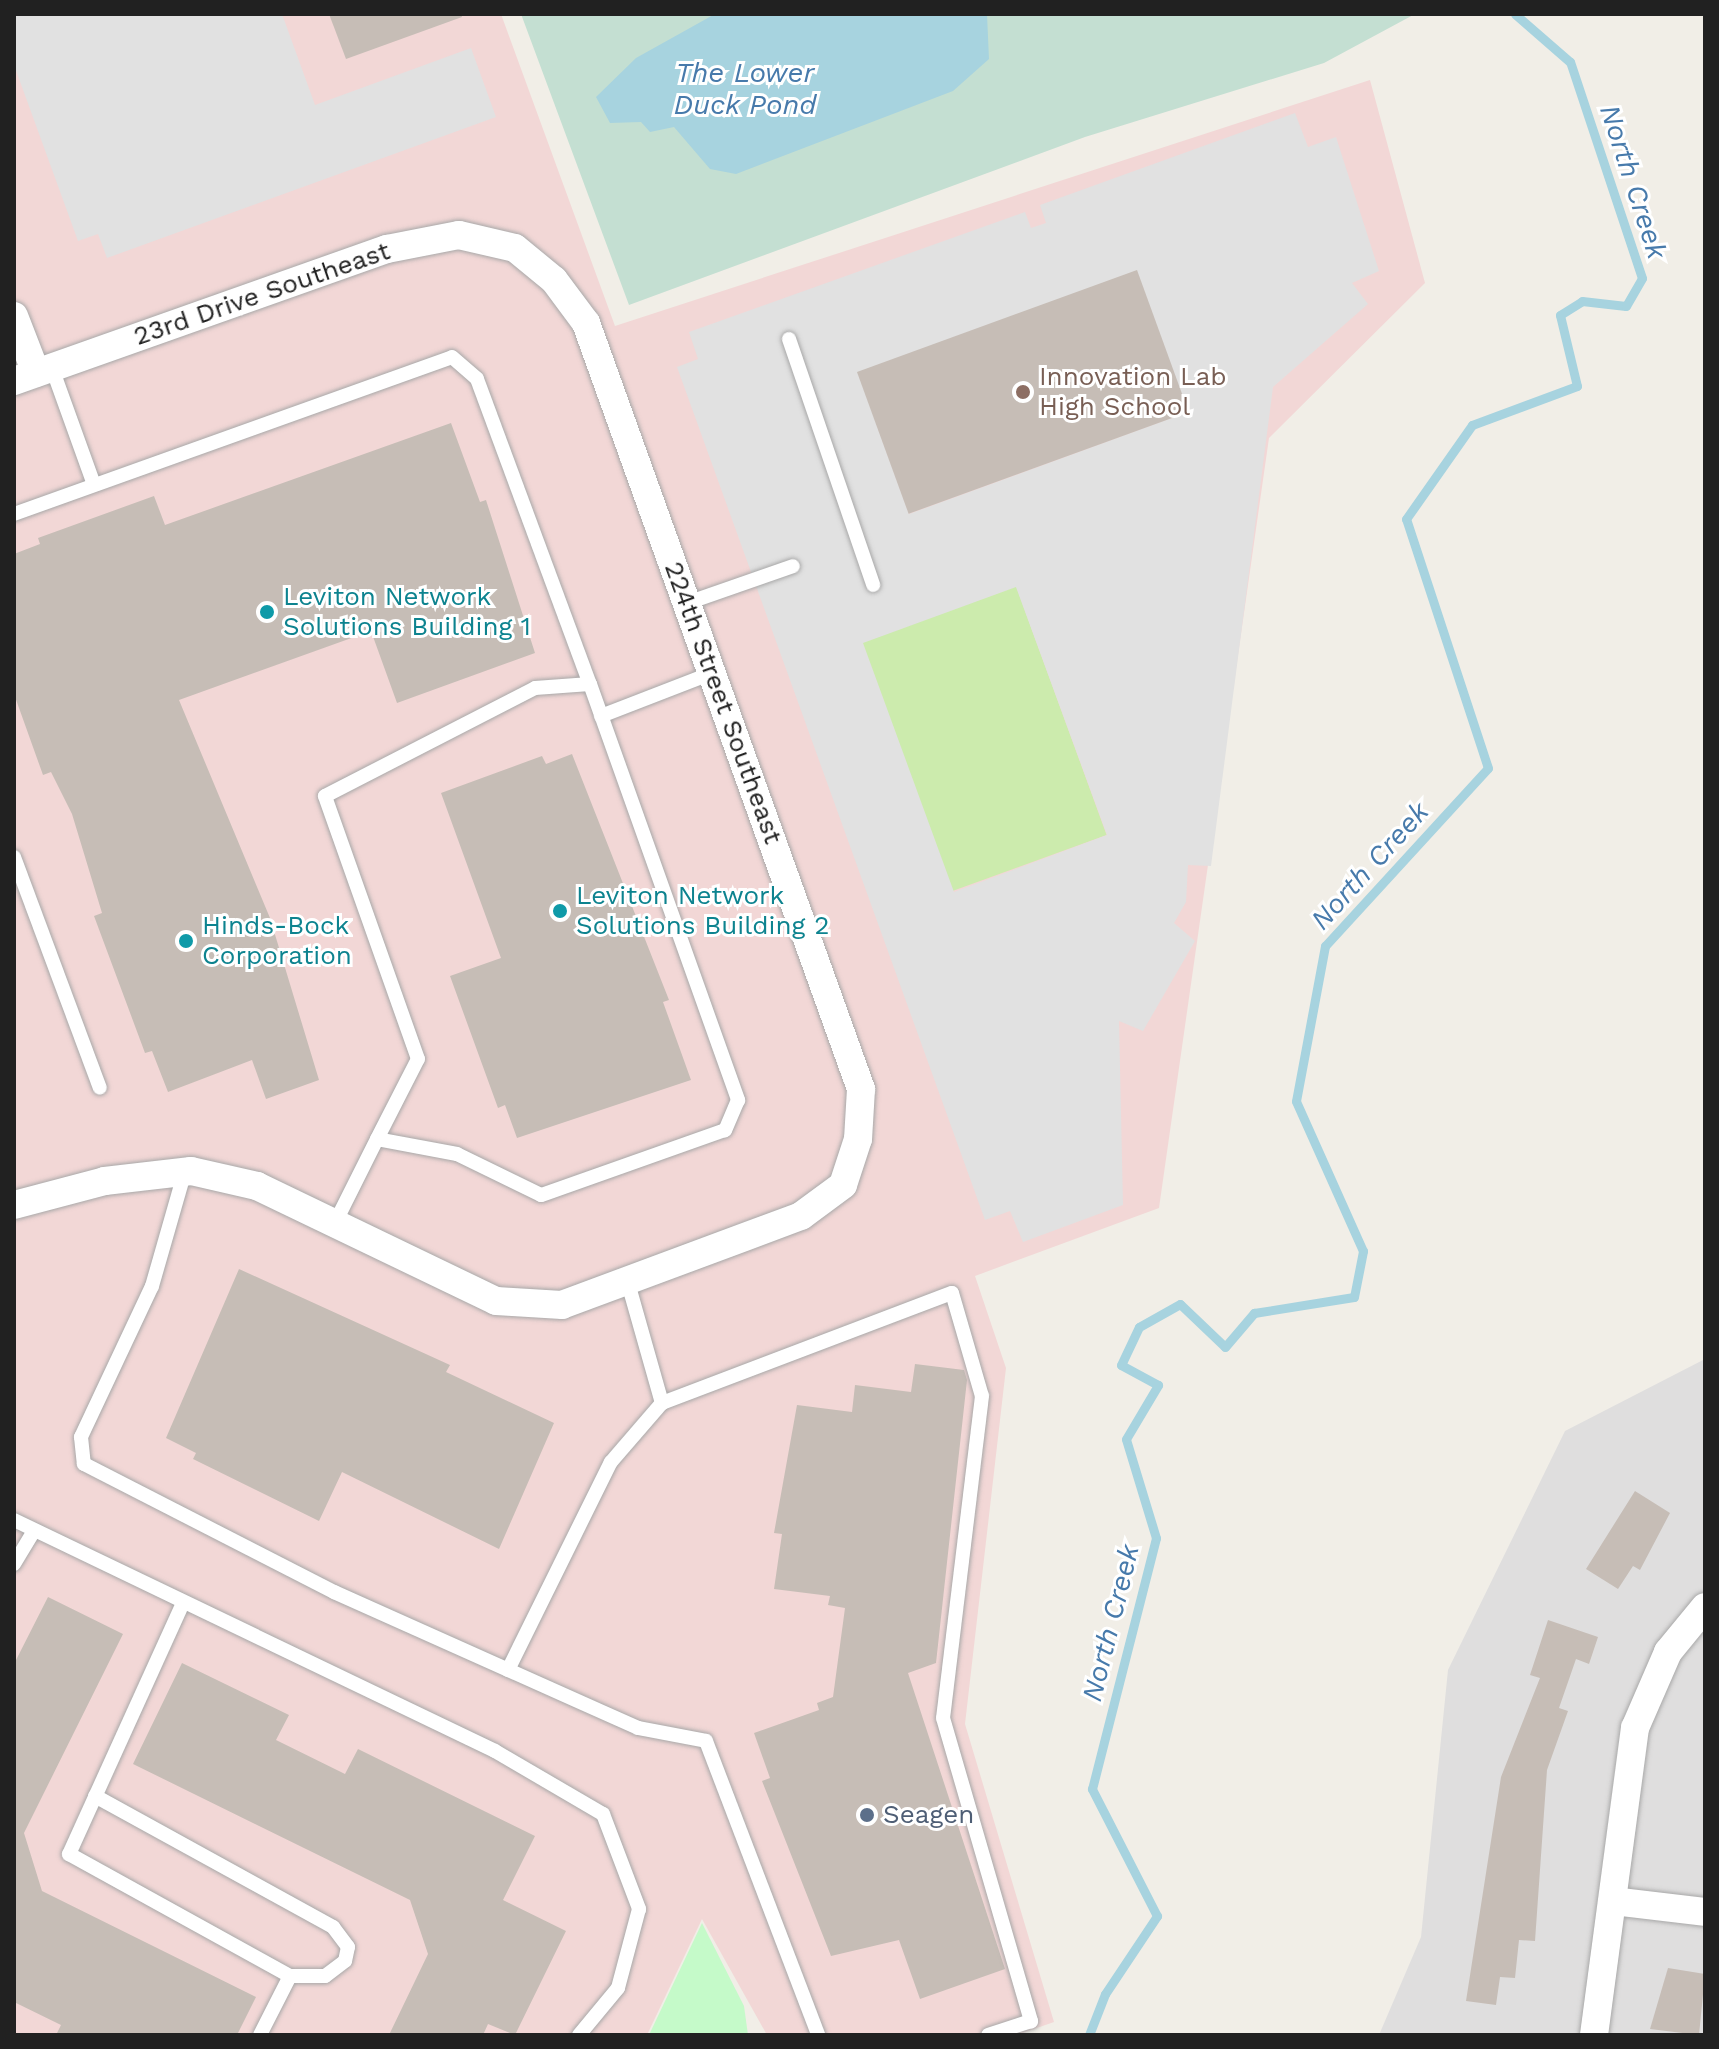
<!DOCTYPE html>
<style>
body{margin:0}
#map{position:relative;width:1719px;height:2049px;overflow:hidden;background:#f1eee7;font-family:"Work Sans",sans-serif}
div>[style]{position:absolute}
.residential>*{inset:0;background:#dfdede}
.commercial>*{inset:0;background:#f2d7d6}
.grass>*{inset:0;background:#ccebad;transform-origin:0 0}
.wetland>*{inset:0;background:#c4dfd2}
.park>*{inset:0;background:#c5fac9}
.parking>*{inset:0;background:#e1e1e1}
.water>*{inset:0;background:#a7d3df}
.stream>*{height:9px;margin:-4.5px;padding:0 4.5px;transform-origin:4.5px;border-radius:4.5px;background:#a7d3df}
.building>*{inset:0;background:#c6bdb6;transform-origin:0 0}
.roads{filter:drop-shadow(0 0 2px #a8a8a8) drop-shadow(0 0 2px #a8a8a8)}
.lane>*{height:14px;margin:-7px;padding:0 7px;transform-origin:7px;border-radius:7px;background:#fff}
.street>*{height:28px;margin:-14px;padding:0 14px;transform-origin:14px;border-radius:14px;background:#fff}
.dots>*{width:22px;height:22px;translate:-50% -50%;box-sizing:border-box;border:4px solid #fff;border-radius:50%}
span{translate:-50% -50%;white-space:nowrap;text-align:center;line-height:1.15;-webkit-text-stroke:6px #fff;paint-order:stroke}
.street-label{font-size:26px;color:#212121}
.education-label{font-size:26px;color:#785e54}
.left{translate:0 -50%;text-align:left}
.culture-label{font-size:26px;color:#0d838f}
.service-label{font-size:26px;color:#4e5e75}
.water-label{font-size:28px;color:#477aab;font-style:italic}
.frame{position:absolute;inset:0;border:16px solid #212121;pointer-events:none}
</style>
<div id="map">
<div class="residential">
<div style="clip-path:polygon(1705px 1359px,1705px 2035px,1379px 2035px,1421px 1937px,1448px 1670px,1565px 1431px)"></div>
</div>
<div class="commercial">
<div style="clip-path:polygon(14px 14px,501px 14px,615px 326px,1370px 80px,1425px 283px,1269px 438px,1159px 1208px,975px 1276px,1006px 1368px,965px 1724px,1054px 2022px,1017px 2035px,767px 2035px,702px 1919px,647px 2035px,14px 2035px)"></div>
</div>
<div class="grass">
<div style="left:1016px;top:586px;width:265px;height:164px;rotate:70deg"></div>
</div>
<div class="wetland">
<div style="clip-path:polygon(521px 14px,1415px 14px,1324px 63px,1085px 137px,629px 305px)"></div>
</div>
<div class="park">
<div style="clip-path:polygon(702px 1923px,744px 2006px,748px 2035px,649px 2035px)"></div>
</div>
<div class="parking">
<div style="clip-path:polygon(14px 14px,282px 14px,315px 105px,471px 48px,496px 117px,107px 258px,98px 234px,78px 241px,14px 65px)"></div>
<div style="clip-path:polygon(evenodd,1295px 113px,1308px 147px,1336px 137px,1379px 271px,1352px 283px,1368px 304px,1273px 387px,1211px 866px,1188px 865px,1186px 902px,1174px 923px,1195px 941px,1143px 1031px,1119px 1021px,1123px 1205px,1023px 1242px,1010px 1211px,985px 1220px,677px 367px,698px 359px,689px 332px,1025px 212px,1031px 228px,1046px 223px,1040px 205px,1295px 113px,1136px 271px,1188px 412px,909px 514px,858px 373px,1136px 271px,1295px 113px,1016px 587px,1107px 835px,954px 892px,863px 643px,1016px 587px)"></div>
</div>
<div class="water">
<div style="clip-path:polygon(715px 14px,987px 14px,989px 59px,953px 91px,736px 174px,710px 169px,674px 127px,650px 132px,641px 122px,610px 123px,596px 97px,636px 58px)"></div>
</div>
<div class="stream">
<div style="left:1089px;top:2035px;width:44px;rotate:-68.7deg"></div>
<div style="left:1105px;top:1994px;width:94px;rotate:-56.3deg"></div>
<div style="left:1157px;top:1916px;width:143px;rotate:-117.1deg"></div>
<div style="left:1092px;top:1789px;width:259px;rotate:-75.7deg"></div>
<div style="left:1156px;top:1538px;width:103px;rotate:-106.9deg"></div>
<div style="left:1126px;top:1439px;width:63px;rotate:-59.3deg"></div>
<div style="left:1158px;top:1385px;width:42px;rotate:-151.6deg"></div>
<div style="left:1121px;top:1365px;width:42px;rotate:-64.7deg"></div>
<div style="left:1139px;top:1327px;width:47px;rotate:-29.3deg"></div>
<div style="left:1180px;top:1304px;width:62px;rotate:43.7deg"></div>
<div style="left:1225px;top:1347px;width:45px;rotate:-49.5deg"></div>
<div style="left:1254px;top:1313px;width:101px;rotate:-9.1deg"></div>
<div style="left:1354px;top:1297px;width:47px;rotate:-78.9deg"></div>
<div style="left:1363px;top:1251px;width:164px;rotate:-114.1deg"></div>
<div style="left:1296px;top:1101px;width:158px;rotate:-79.4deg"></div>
<div style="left:1325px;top:946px;width:241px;rotate:-47.5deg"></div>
<div style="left:1488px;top:768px;width:262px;rotate:-108.2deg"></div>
<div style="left:1406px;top:519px;width:115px;rotate:-54.9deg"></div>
<div style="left:1472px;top:425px;width:112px;rotate:-20.4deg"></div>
<div style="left:1577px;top:386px;width:73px;rotate:-103.5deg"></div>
<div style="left:1560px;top:315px;width:26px;rotate:-32deg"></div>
<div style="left:1582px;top:301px;width:44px;rotate:6.5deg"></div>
<div style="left:1626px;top:306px;width:32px;rotate:-60deg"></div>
<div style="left:1642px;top:278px;width:228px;rotate:-108.4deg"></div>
<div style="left:1570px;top:62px;width:73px;rotate:-138.9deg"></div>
</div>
<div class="building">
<div style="clip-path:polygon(329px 14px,461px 14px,462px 17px,346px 59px)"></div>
<div style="left:1137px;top:270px;width:151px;height:298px;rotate:70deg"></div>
<div style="clip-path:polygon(451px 423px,480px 502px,486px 500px,535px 653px,397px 703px,371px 631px,179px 700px,270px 918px,319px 1080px,266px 1099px,252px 1060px,168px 1092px,152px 1051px,145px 1053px,94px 916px,102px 913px,72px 814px,51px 772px,43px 775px,14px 694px,14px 554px,40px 544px,38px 538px,154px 496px,165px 525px)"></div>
<div style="clip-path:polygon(572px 754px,669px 1000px,663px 1002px,691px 1080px,517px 1138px,505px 1105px,498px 1108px,450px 976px,501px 958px,441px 793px,542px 756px,546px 764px)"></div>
<div style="clip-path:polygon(239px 1269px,450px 1365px,446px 1372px,554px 1423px,499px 1549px,342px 1472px,319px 1521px,193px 1459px,196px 1453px,166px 1438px)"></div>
<div style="clip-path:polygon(915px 1364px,964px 1370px,967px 1380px,936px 1663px,908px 1673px,1005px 1969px,920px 1999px,899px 1940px,831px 1956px,762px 1781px,770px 1778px,754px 1733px,819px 1710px,817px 1703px,833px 1697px,845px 1608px,828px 1605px,830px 1596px,774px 1589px,782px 1534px,774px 1533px,797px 1405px,852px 1412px,855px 1385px,911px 1392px)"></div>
<div style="clip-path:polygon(1635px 1491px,1670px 1513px,1640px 1570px,1633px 1566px,1618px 1589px,1586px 1569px)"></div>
<div style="clip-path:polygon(48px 1597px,123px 1634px,24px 1833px,42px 1891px,256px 1997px,237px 2035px,56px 2035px,61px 2025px,14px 2002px,14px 1664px)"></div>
<div style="clip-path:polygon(1548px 1620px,1598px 1637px,1589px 1664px,1576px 1659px,1559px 1708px,1568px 1711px,1547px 1770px,1535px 1941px,1519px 1940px,1515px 1978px,1500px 1977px,1496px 2005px,1466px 2001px,1501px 1777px,1540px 1678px,1530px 1675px)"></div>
<div style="clip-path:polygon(182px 1663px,289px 1715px,276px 1740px,345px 1774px,358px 1749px,535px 1836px,503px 1900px,566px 1931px,515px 2035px,488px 2024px,483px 2035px,389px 2035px,428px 1954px,410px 1900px,133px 1764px)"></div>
<div style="clip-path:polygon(1668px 1968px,1705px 1974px,1699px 2035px,1650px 2029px)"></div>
</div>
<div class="roads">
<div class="lane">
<div style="left:789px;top:339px;width:260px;rotate:71.1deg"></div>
<div style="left:52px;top:368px;width:121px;rotate:70.2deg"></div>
<div style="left:14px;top:514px;width:465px;rotate:-19.7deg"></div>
<div style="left:452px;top:357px;width:33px;rotate:41deg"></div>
<div style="left:477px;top:379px;width:325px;rotate:69.7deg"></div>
<div style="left:687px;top:603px;width:112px;rotate:-19.2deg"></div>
<div style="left:601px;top:716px;width:119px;rotate:-21.2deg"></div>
<div style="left:14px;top:857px;width:246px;rotate:69.6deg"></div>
<div style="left:185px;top:1171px;width:120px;rotate:106deg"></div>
<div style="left:152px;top:1286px;width:167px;rotate:115.2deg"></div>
<div style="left:81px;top:1437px;width:27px;rotate:84deg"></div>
<div style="left:84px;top:1464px;width:281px;rotate:27.1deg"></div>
<div style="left:334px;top:1592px;width:333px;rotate:24.1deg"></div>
<div style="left:638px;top:1728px;width:69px;rotate:10.8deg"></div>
<div style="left:706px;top:1741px;width:315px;rotate:69.1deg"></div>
<div style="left:335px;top:1223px;width:94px;rotate:-63.4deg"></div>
<div style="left:377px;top:1139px;width:90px;rotate:-62.9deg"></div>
<div style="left:418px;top:1059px;width:279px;rotate:-109.5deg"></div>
<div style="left:325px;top:796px;width:236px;rotate:-27.2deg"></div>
<div style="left:535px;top:688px;width:55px;rotate:-4.2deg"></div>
<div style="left:590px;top:684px;width:442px;rotate:70.4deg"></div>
<div style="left:738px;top:1100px;width:33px;rotate:113deg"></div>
<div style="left:725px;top:1130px;width:195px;rotate:160.5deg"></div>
<div style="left:541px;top:1195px;width:93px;rotate:-154deg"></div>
<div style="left:457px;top:1154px;width:81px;rotate:-169.4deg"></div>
<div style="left:628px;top:1283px;width:125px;rotate:74.2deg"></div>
<div style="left:662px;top:1403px;width:310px;rotate:-20.8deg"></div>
<div style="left:952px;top:1293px;width:107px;rotate:73.8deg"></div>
<div style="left:982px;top:1396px;width:324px;rotate:96.9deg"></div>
<div style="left:943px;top:1718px;width:316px;rotate:73.8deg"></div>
<div style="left:1031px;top:2021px;width:45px;rotate:162deg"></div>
<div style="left:14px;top:1520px;width:534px;rotate:25.65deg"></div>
<div style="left:495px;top:1751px;width:125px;rotate:30.3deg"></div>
<div style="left:603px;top:1814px;width:102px;rotate:69.2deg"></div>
<div style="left:639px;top:1909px;width:82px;rotate:104.9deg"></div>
<div style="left:618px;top:1988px;width:61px;rotate:129.7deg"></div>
<div style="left:14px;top:1564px;width:39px;rotate:-59deg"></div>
<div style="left:183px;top:1603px;width:276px;rotate:114.4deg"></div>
<div style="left:69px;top:1854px;width:252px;rotate:28.9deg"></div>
<div style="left:290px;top:1976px;width:66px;rotate:117deg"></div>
<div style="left:508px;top:1670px;width:232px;rotate:-63.7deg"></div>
<div style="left:611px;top:1462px;width:78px;rotate:-49.2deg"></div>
<div style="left:95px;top:1796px;width:272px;rotate:28.8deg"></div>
<div style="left:333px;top:1927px;width:25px;rotate:53deg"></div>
<div style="left:348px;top:1947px;width:14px;rotate:102deg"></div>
<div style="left:345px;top:1961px;width:25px;rotate:143deg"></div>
<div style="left:325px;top:1976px;width:35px;rotate:180deg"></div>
</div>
<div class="street">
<div style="left:14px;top:316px;width:61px;rotate:68.9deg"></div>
<div style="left:14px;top:381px;width:396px;rotate:-19.5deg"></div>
<div style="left:387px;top:249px;width:73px;rotate:-11deg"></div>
<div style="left:459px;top:235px;width:57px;rotate:13.1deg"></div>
<div style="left:515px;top:248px;width:50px;rotate:39.4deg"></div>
<div style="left:554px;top:280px;width:54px;rotate:53.3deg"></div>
<div style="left:586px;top:323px;width:814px;rotate:70.25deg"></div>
<div style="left:861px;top:1089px;width:50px;rotate:93.4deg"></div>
<div style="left:858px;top:1139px;width:48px;rotate:108.1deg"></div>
<div style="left:843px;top:1185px;width:52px;rotate:143.6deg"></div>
<div style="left:801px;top:1216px;width:255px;rotate:159.6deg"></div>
<div style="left:562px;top:1305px;width:66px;rotate:-176.5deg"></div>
<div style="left:496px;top:1301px;width:265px;rotate:-154.3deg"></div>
<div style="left:257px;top:1186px;width:68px;rotate:-167.2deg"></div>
<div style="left:191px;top:1171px;width:87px;rotate:173.4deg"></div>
<div style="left:105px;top:1181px;width:94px;rotate:165.2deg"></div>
<div style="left:1613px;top:1901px;width:93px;rotate:6.8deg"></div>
<div style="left:1594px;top:2035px;width:310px;rotate:-82.4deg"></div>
<div style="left:1635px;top:1728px;width:83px;rotate:-66.5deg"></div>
<div style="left:1668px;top:1652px;width:58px;rotate:-50.6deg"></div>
</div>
</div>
<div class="dots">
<div style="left:1023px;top:392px;background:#8d6e63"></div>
<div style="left:267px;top:612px;background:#0f9aa8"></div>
<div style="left:560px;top:911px;background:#0f9aa8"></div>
<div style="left:186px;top:941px;background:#0f9aa8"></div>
<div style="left:867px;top:1815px;background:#5c6f8a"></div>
</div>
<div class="street-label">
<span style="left:262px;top:294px;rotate:-19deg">23rd Drive Southeast</span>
<span style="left:723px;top:703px;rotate:70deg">224th Street Southeast</span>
</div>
<div class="education-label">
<span class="left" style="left:1039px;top:392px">Innovation Lab<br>High School</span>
</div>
<div class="culture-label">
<span class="left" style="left:283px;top:612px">Leviton Network<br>Solutions Building 1</span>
<span class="left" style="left:576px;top:911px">Leviton Network<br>Solutions Building 2</span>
<span class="left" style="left:202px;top:941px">Hinds-Bock<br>Corporation</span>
</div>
<div class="service-label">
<span class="left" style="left:883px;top:1815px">Seagen</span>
</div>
<div class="water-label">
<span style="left:745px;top:89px">The Lower<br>Duck Pond</span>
<span style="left:1633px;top:182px;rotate:72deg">North Creek</span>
<span style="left:1370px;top:866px;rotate:-48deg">North Creek</span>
<span style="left:1111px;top:1623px;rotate:-76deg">North Creek</span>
</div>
<div class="frame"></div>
</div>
